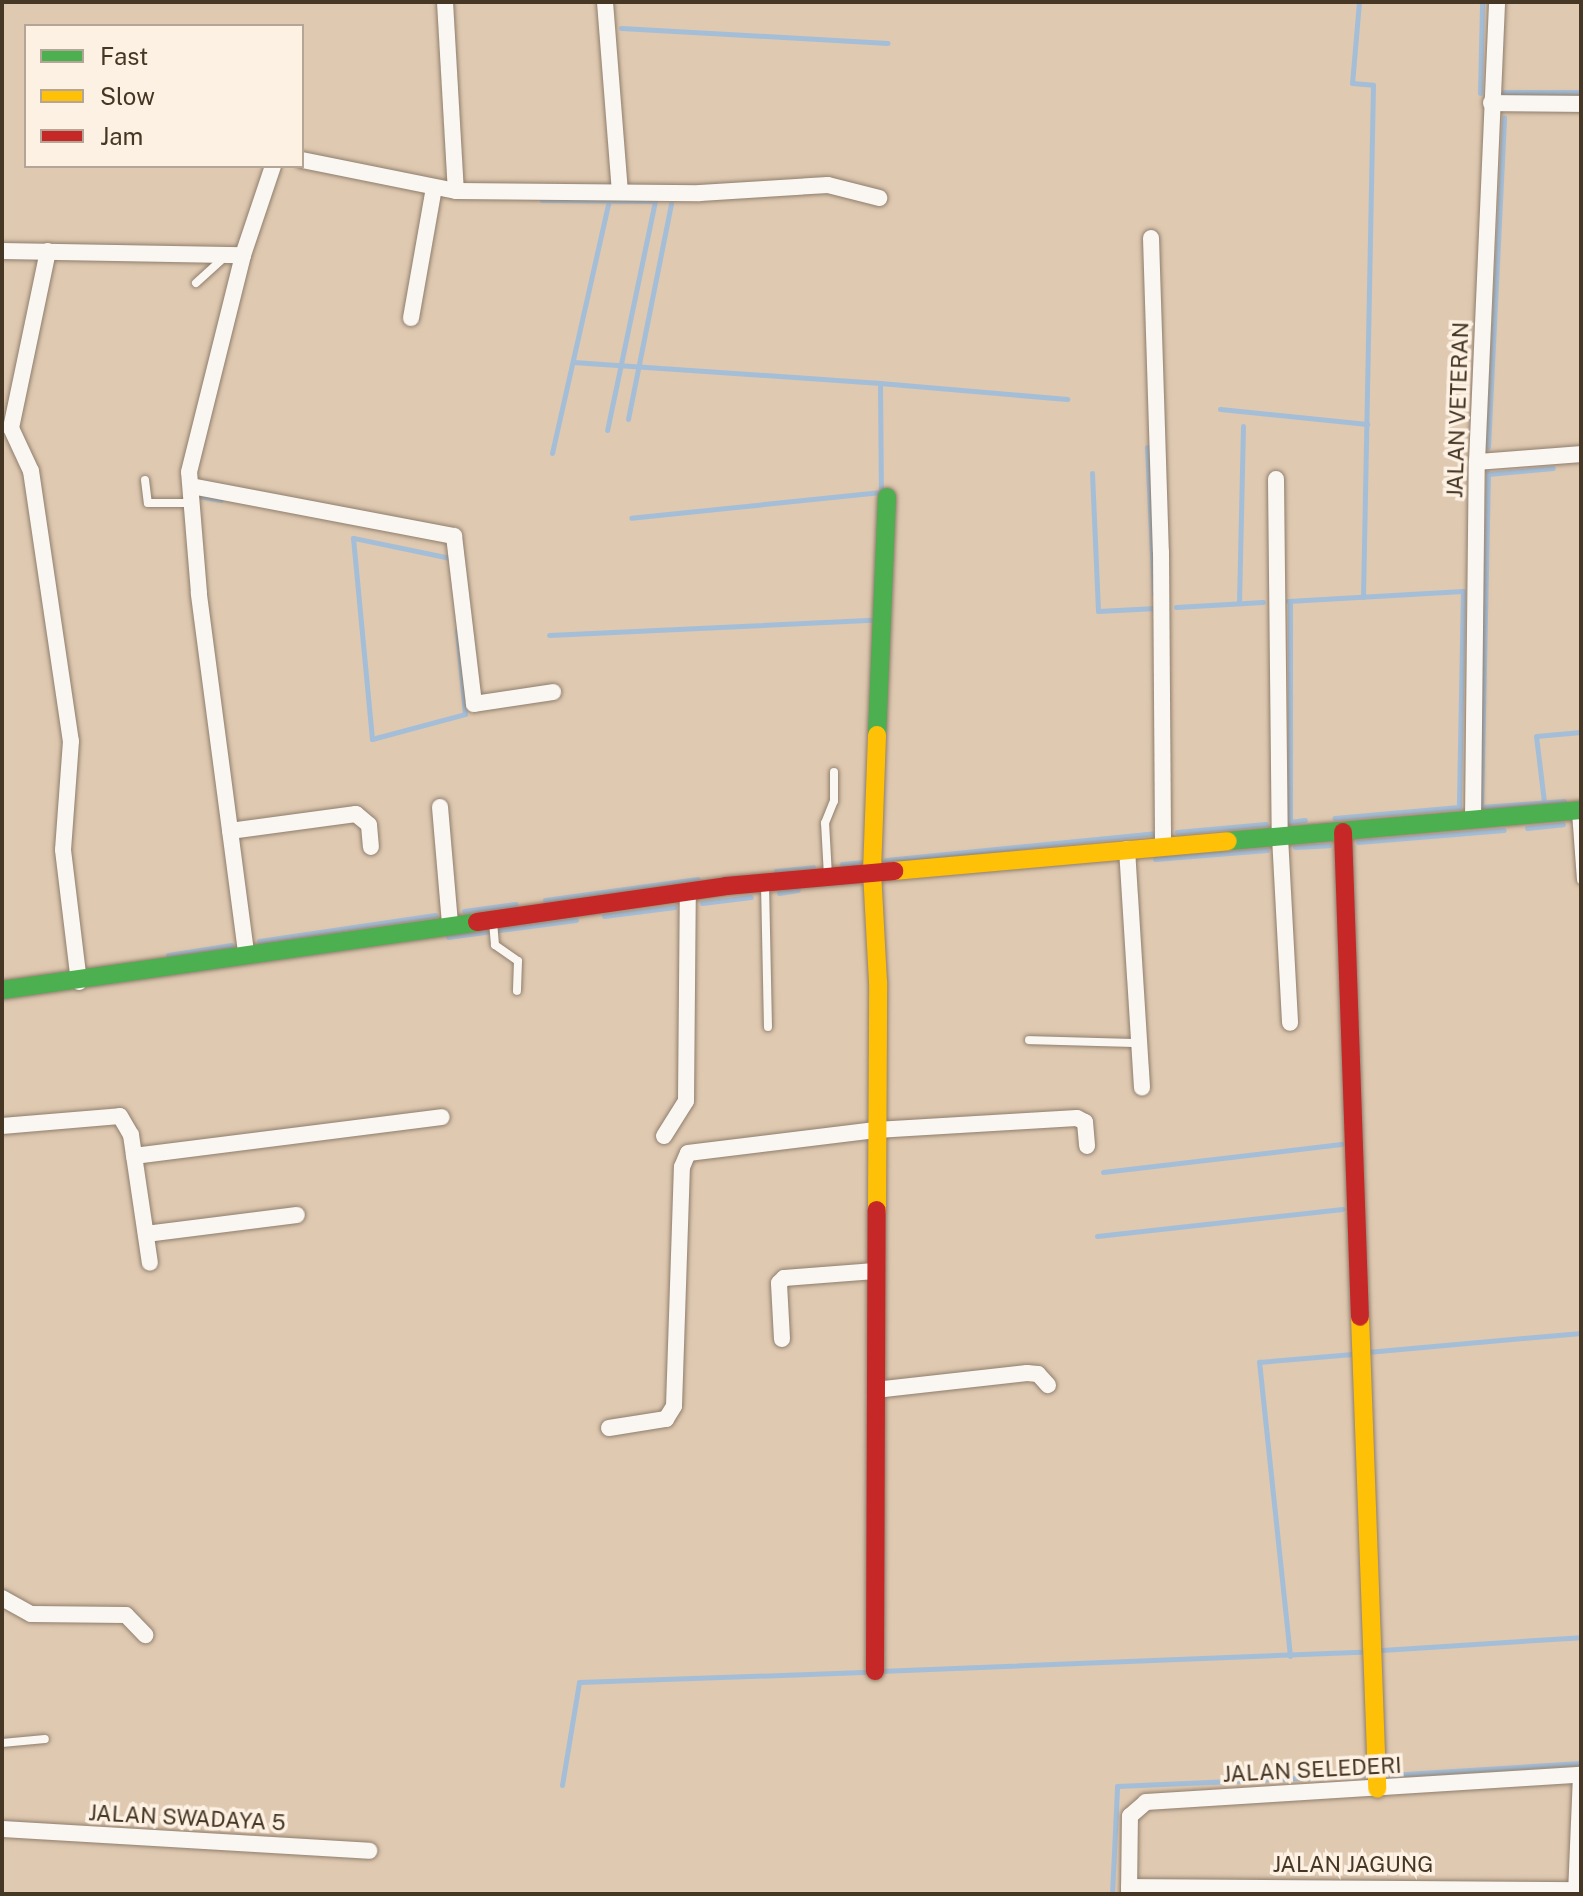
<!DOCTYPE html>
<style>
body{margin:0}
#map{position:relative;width:1583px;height:1896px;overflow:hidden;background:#dfc9b1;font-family:"Public Sans",sans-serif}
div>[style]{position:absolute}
.stream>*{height:5px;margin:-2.5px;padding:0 2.5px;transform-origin:2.5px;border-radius:2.5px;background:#a4bed8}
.roads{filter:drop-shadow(0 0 2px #8f7e6c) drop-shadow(0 0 2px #8f7e6c)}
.lane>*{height:8px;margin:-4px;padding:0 4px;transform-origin:4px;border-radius:4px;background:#faf7f3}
.street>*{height:16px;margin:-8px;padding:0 8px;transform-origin:8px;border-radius:8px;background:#faf7f3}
.fast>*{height:18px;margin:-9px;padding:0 9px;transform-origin:9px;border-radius:9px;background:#4caf50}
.slow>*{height:18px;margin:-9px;padding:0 9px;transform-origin:9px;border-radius:9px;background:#ffc107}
.jam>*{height:18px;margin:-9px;padding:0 9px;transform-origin:9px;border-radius:9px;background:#c62828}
span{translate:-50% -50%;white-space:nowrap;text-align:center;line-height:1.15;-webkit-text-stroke:7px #fdf1e4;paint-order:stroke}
.street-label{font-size:22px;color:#463624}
.frame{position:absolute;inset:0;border:4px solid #463624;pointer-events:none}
.legend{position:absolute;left:24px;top:24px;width:280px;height:144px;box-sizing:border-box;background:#fdf1e4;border:2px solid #b4a697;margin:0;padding:10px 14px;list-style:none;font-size:24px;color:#463624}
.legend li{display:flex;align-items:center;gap:16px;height:40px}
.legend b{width:40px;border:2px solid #b4a697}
</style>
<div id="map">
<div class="stream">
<div style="left:1359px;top:2px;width:81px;rotate:94.9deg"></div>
<div style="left:1352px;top:83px;width:21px;rotate:5deg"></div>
<div style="left:1373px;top:85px;width:512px;rotate:91.12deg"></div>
<div style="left:621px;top:28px;width:267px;rotate:3.2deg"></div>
<div style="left:1503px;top:92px;width:78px"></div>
<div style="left:1480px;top:93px;width:91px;rotate:-88.7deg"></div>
<div style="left:542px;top:200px;width:113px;rotate:0.5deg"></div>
<div style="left:655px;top:201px;width:234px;rotate:101.8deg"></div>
<div style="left:573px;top:362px;width:308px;rotate:3.9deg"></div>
<div style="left:880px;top:383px;width:109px;rotate:89.5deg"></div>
<div style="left:881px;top:492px;width:251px;rotate:174.1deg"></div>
<div style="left:880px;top:383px;width:188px;rotate:4.9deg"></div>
<div style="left:1220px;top:409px;width:148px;rotate:5.8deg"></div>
<div style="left:628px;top:419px;width:220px;rotate:-78.7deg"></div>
<div style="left:1147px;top:447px;width:147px;rotate:87.3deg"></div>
<div style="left:1488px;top:447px;width:330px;rotate:-87.2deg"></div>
<div style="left:552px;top:453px;width:258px;rotate:-77.3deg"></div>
<div style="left:1092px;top:473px;width:138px;rotate:87.5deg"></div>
<div style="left:1098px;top:611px;width:58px;rotate:-3deg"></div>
<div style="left:1488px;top:473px;width:334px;rotate:91.2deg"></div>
<div style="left:1481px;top:807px;width:83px;rotate:-4.1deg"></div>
<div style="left:1488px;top:474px;width:65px;rotate:-5.3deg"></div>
<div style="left:198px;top:496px;width:23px;rotate:10deg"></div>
<div style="left:450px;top:558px;width:99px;rotate:-168.3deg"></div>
<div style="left:353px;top:538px;width:202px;rotate:84.6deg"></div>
<div style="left:372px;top:739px;width:96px;rotate:-15deg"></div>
<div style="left:465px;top:714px;width:84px;rotate:-95.4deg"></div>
<div style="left:1288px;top:601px;width:175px;rotate:-3.3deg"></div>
<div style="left:1463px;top:591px;width:216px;rotate:91.1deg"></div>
<div style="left:1459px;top:807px;width:125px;rotate:175deg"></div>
<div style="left:1290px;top:601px;width:221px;rotate:90deg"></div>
<div style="left:1239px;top:603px;width:177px;rotate:-88.7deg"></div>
<div style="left:1176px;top:607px;width:87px;rotate:-3.3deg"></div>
<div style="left:549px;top:635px;width:324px;rotate:-2.7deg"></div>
<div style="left:1544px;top:802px;width:66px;rotate:-96.9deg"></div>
<div style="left:1536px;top:736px;width:45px;rotate:-5.1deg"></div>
<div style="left:1289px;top:822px;width:16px;rotate:-7deg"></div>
<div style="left:1527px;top:828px;width:36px;rotate:-6deg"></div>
<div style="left:1177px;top:832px;width:89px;rotate:-5.1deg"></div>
<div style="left:1358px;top:842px;width:146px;rotate:-4.7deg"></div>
<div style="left:1295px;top:847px;width:34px;rotate:-3deg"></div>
<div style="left:1155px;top:859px;width:112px;rotate:-4.6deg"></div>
<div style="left:886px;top:860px;width:273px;rotate:-5.7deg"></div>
<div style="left:842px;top:864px;width:22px;rotate:-5deg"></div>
<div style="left:776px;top:871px;width:37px;rotate:-6deg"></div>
<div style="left:779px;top:893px;width:19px;rotate:-9deg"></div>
<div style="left:545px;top:900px;width:154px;rotate:-7.8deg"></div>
<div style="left:702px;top:903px;width:49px;rotate:-7deg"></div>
<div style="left:464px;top:911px;width:52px;rotate:-7.7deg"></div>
<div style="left:604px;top:916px;width:71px;rotate:-7.3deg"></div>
<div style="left:448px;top:937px;width:129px;rotate:-7.6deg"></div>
<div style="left:259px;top:941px;width:178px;rotate:-8.4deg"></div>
<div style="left:168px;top:955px;width:64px;rotate:-9deg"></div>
<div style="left:1103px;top:1172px;width:240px;rotate:-6.7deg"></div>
<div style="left:1097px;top:1236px;width:247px;rotate:-6.3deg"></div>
<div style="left:1367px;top:1352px;width:215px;rotate:-5.1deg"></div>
<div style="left:1581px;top:1333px;width:5px;rotate:90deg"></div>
<div style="left:1382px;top:1650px;width:199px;rotate:-3.7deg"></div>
<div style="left:1290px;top:1656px;width:296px;rotate:-96deg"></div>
<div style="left:1259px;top:1362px;width:94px;rotate:-4.9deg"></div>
<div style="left:880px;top:1671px;width:481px;rotate:-2.3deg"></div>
<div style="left:1389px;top:1775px;width:192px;rotate:-3.6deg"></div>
<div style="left:562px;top:1785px;width:104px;rotate:-80.6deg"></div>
<div style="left:579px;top:1682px;width:291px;rotate:-2deg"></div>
<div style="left:1112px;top:1894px;width:108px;rotate:-87.3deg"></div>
<div style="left:1117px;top:1786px;width:250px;rotate:-2.5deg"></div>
</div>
<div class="roads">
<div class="lane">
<div style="left:196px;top:283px;width:42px;rotate:-42.1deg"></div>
<div style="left:145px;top:480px;width:23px;rotate:83deg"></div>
<div style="left:148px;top:503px;width:43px"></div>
<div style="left:1576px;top:812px;width:68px;rotate:85.8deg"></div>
<div style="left:828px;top:876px;width:53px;rotate:-93.2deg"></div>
<div style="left:825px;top:823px;width:24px;rotate:-68deg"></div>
<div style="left:834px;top:801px;width:29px;rotate:-90deg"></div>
<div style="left:765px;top:884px;width:143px;rotate:88.8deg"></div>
<div style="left:493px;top:922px;width:23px;rotate:85deg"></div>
<div style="left:495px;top:945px;width:28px;rotate:35deg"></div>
<div style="left:518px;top:961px;width:30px;rotate:92deg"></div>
<div style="left:1029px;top:1040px;width:110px;rotate:1.6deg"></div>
<div style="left:2px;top:1743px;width:43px;rotate:-5.3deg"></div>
</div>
<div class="street">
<div style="left:445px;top:2px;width:189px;rotate:86.7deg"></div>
<div style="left:605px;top:2px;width:190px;rotate:85.5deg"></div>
<div style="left:1491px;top:103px;width:90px;rotate:0.6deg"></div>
<div style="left:302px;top:160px;width:157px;rotate:11.4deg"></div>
<div style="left:456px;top:191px;width:244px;rotate:0.5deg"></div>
<div style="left:700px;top:193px;width:128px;rotate:-3.6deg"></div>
<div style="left:828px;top:185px;width:53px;rotate:14.3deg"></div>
<div style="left:1151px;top:238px;width:314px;rotate:88.2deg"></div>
<div style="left:1161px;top:552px;width:294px;rotate:89.6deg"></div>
<div style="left:2px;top:251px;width:241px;rotate:1deg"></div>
<div style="left:48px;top:251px;width:181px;rotate:101.8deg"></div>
<div style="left:11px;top:428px;width:47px;rotate:65.1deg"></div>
<div style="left:31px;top:471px;width:273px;rotate:81.6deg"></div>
<div style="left:71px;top:741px;width:109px;rotate:94.2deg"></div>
<div style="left:63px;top:850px;width:133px;rotate:83.1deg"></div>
<div style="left:411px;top:318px;width:132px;rotate:-80deg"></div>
<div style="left:1477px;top:462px;width:104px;rotate:-4.4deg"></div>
<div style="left:1276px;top:479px;width:358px;rotate:89.4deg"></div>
<div style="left:1280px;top:837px;width:186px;rotate:86.9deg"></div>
<div style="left:191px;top:486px;width:268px;rotate:10.8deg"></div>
<div style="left:454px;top:536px;width:169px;rotate:83.2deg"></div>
<div style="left:474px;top:704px;width:80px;rotate:-8.6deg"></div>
<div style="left:440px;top:807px;width:117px;rotate:85.1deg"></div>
<div style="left:1473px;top:820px;width:358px;rotate:-89.4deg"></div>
<div style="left:1477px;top:462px;width:460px;rotate:-87.5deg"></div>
<div style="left:230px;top:831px;width:127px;rotate:-7.7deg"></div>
<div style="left:356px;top:814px;width:17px;rotate:40deg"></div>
<div style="left:369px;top:825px;width:22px;rotate:85deg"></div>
<div style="left:1127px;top:849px;width:239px;rotate:86.4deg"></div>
<div style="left:246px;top:952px;width:362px;rotate:-97.5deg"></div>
<div style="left:199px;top:593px;width:121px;rotate:-94.7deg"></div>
<div style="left:189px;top:472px;width:224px;rotate:-76deg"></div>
<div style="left:243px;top:255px;width:94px;rotate:-71.4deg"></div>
<div style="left:2px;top:1126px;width:118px;rotate:-4.8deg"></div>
<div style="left:120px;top:1116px;width:22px;rotate:60deg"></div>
<div style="left:131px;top:1135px;width:129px;rotate:81.6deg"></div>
<div style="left:664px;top:1136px;width:41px;rotate:-57.8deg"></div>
<div style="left:686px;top:1101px;width:210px;rotate:-89.5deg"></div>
<div style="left:134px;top:1156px;width:310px;rotate:-7.2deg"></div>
<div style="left:146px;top:1234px;width:152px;rotate:-7.2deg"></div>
<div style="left:782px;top:1339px;width:56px;rotate:-93.1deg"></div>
<div style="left:779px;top:1283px;width:7px;rotate:-45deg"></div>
<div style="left:784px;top:1278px;width:91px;rotate:-4.4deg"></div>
<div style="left:875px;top:1390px;width:153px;rotate:-6.4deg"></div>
<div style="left:1027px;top:1373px;width:11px;rotate:5deg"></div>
<div style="left:1038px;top:1374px;width:15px;rotate:48deg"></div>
<div style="left:609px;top:1428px;width:58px;rotate:-9deg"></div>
<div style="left:666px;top:1419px;width:15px;rotate:-58deg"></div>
<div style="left:674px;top:1406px;width:239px;rotate:-88.1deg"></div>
<div style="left:682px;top:1167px;width:15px;rotate:-67deg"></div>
<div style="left:688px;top:1153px;width:189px;rotate:-7deg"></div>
<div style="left:876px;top:1130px;width:201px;rotate:-3.4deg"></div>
<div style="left:1077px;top:1118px;width:9px;rotate:27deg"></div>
<div style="left:1085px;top:1122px;width:24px;rotate:85deg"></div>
<div style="left:2px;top:1598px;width:33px;rotate:29deg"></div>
<div style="left:31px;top:1614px;width:95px;rotate:0.6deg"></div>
<div style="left:126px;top:1615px;width:28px;rotate:46deg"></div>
<div style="left:2px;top:1829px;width:368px;rotate:3.4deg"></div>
<div style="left:1129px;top:1887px;width:447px;rotate:0.4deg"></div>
<div style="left:1129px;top:1894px;width:78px;rotate:-89.3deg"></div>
<div style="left:1130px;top:1816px;width:21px;rotate:-41deg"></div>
<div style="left:1146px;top:1802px;width:436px;rotate:-3.6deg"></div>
<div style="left:1576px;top:1894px;width:119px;rotate:-87.6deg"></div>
</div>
<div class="fast">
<div style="left:877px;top:735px;width:238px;rotate:-87.6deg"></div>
<div style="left:1228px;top:841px;width:354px;rotate:-5deg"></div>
<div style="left:2px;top:990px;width:480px;rotate:-8.1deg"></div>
</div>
<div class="slow">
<div style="left:894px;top:871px;width:335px;rotate:-5.1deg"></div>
<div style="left:877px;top:1210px;width:228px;rotate:-89.7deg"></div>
<div style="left:878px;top:982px;width:110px;rotate:-93.1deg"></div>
<div style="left:872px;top:872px;width:137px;rotate:-87.9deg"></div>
<div style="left:1360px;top:1317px;width:472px;rotate:87.9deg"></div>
</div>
<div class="jam">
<div style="left:1343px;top:832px;width:485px;rotate:88deg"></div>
<div style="left:477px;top:922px;width:252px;rotate:-8.2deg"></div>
<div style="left:726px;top:886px;width:169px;rotate:-5.1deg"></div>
<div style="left:875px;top:1671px;width:461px;rotate:-89.8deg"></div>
</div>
</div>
<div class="street-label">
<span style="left:1458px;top:410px;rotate:-88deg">JALAN VETERAN</span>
<span style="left:1312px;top:1770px;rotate:-3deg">JALAN SELEDERI</span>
<span style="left:187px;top:1818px;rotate:3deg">JALAN SWADAYA 5</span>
<span style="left:1353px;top:1865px">JALAN JAGUNG</span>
</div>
<div class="frame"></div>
<ul class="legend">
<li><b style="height:10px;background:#4caf50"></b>Fast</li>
<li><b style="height:10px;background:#ffc107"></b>Slow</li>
<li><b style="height:10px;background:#c62828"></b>Jam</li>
</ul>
</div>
